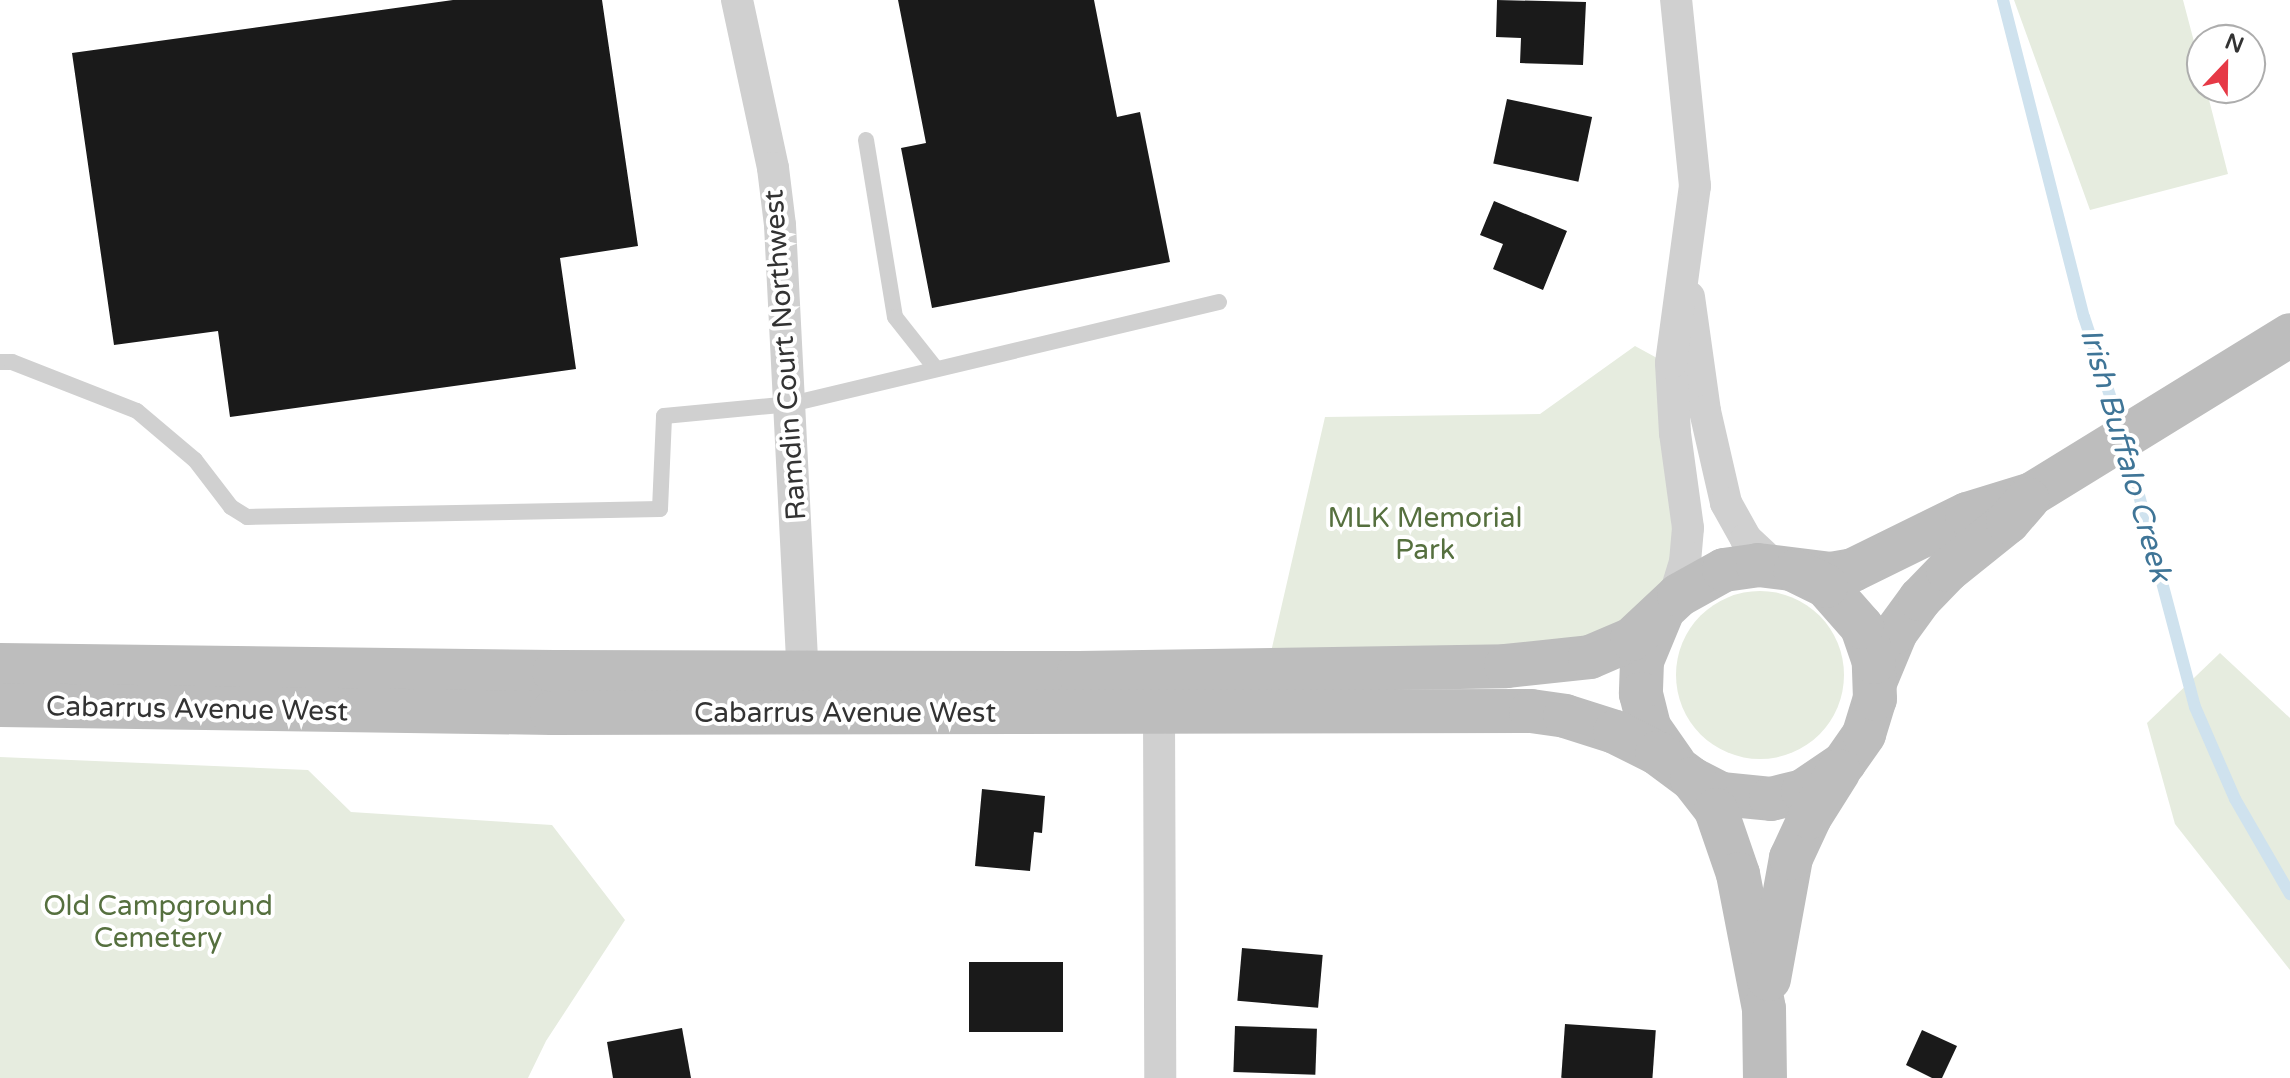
<!DOCTYPE html>
<style>
body{margin:0}
#map{position:relative;width:2290px;height:1078px;overflow:hidden;background:#fff;font-family:"Varela Round",sans-serif}
div>[style]{position:absolute}
.green>*{inset:0;background:#e6ecdf}
.round{border-radius:50%}
.stream>*{height:12px;margin:-6px;padding:0 6px;transform-origin:6px;border-radius:6px;background:#cfe2ee}
.building>*{inset:0;background:#1a1a1a;transform-origin:0 0}
.lane>*{height:16px;margin:-8px;padding:0 8px;transform-origin:8px;border-radius:8px;background:#d0d0d0}
.street>*{height:32px;margin:-16px;padding:0 16px;transform-origin:16px;border-radius:16px;background:#d0d0d0}
.secondary>*{height:44px;margin:-22px;padding:0 22px;transform-origin:22px;border-radius:22px;background:#bdbdbd}
span{translate:-50% -50%;white-space:nowrap;text-align:center;line-height:1.15;-webkit-text-stroke:8px #fff;paint-order:stroke}
.street-label{font-size:28px;color:#333}
.park-label{font-size:28px;color:#56703f}
.water-label{font-size:30px;color:#3f7597;font-style:italic}
.north{position:absolute;left:2186px;top:24px;width:80px;height:80px;box-sizing:border-box;background:#fff;border:2px solid #adadad;border-radius:50%;rotate:22deg;font-size:22px;font-weight:700;line-height:32px;text-align:center;color:#333}
.north::after{content:'';display:block;margin:auto;width:28px;height:36px;background:#e63946;clip-path:polygon(50% 0,100% 100%,50% 72%,0 100%)}
</style>
<div id="map">
<div class="green">
<div style="clip-path:polygon(2014px 0,2183px 0,2202px 72px,2202px 88px,2206px 88px,2228px 174px,2090px 210px)"></div>
<div style="clip-path:polygon(1635px 346px,1657px 358px,1674px 549px,1664px 582px,1624px 621px,1592px 636px,1518px 650px,1271px 652px,1325px 417px,1540px 414px)"></div>
<div class="round" style="left:1676px;top:591px;width:168px;height:168px"></div>
<div style="clip-path:polygon(2220px 653px,2290px 718px,2290px 970px,2175px 824px,2147px 723px)"></div>
<div style="clip-path:polygon(0 757px,308px 770px,351px 812px,552px 825px,625px 920px,546px 1041px,528px 1078px,0 1078px)"></div>
</div>
<div class="stream">
<div style="left:2003px;top:0;width:327px;rotate:75.7deg"></div>
<div style="left:2084px;top:317px;width:118px;rotate:71.7deg"></div>
<div style="left:2126px;top:446px;width:270px;rotate:75.2deg"></div>
<div style="left:2195px;top:707px;width:100px;rotate:66.5deg"></div>
<div style="left:2235px;top:799px;width:110px;rotate:59.9deg"></div>
</div>
<div class="building">
<div style="clip-path:polygon(453px 0,602px 0,638px 246px,560px 258px,576px 369px,230px 417px,218px 331px,114px 345px,72px 53px)"></div>
<div style="clip-path:polygon(898px 0,1094px 0,1117px 117px,1140px 112px,1170px 262px,932px 308px,901px 148px,926px 143px)"></div>
<div style="clip-path:polygon(1497px 0,1586px 2px,1583px 65px,1520px 63px,1521px 38px,1496px 37px)"></div>
<div style="left:1507px;top:99px;width:87px;height:66px;rotate:12deg"></div>
<div style="clip-path:polygon(1494px 201px,1567px 231px,1543px 290px,1493px 269px,1503px 244px,1480px 235px)"></div>
<div style="clip-path:polygon(982px 789px,1045px 796px,1042px 833px,1034px 832px,1030px 871px,975px 866px)"></div>
<div style="left:1242px;top:948px;width:81px;height:53px;rotate:5deg"></div>
<div style="left:969px;top:962px;width:94px;height:70px"></div>
<div style="left:1565px;top:1024px;width:91px;height:54px;rotate:4deg"></div>
<div style="left:1235px;top:1026px;width:82px;height:46px;rotate:2deg"></div>
<div style="clip-path:polygon(682px 1028px,691px 1078px,613px 1078px,607px 1042px)"></div>
<div style="clip-path:polygon(1922px 1030px,1957px 1046px,1942px 1078px,1932px 1078px,1906px 1065px)"></div>
</div>
<div class="lane">
<div style="left:866px;top:140px;width:179px;rotate:80.7deg"></div>
<div style="left:895px;top:317px;width:66px;rotate:51.7deg"></div>
<div style="left:0;top:362px;width:12px"></div>
<div style="left:12px;top:362px;width:134px;rotate:21.4deg"></div>
<div style="left:137px;top:411px;width:76px;rotate:40.2deg"></div>
<div style="left:195px;top:460px;width:59px;rotate:52.5deg"></div>
<div style="left:231px;top:507px;width:19px;rotate:32deg"></div>
<div style="left:247px;top:517px;width:413px;rotate:-1.1deg"></div>
<div style="left:660px;top:509px;width:93px;rotate:-87.5deg"></div>
<div style="left:664px;top:416px;width:128px;rotate:-5.4deg"></div>
<div style="left:791px;top:404px;width:440px;rotate:-13.4deg"></div>
</div>
<div class="street">
<div style="left:737px;top:0;width:172px;rotate:77.9deg"></div>
<div style="left:773px;top:168px;width:57px;rotate:83deg"></div>
<div style="left:780px;top:225px;width:468px;rotate:87.1deg"></div>
<div style="left:1689px;top:297px;width:115px;rotate:82deg"></div>
<div style="left:1705px;top:411px;width:94px;rotate:77.1deg"></div>
<div style="left:1726px;top:503px;width:41px;rotate:60.9deg"></div>
<div style="left:1746px;top:539px;width:40px;rotate:43deg"></div>
<div style="left:1673px;top:601px;width:41px;rotate:-72.9deg"></div>
<div style="left:1685px;top:562px;width:34px;rotate:-85deg"></div>
<div style="left:1688px;top:528px;width:96px;rotate:-97.8deg"></div>
<div style="left:1675px;top:433px;width:70px;rotate:-93.3deg"></div>
<div style="left:1671px;top:363px;width:179px;rotate:-82.3deg"></div>
<div style="left:1695px;top:186px;width:187px;rotate:-95.8deg"></div>
<div style="left:1159px;top:713px;width:365px;rotate:89.8deg"></div>
</div>
<div class="secondary">
<div style="left:1661px;top:615px;width:50px;rotate:112.4deg"></div>
<div style="left:1642px;top:661px;width:33px;rotate:92deg"></div>
<div style="left:1641px;top:694px;width:34px;rotate:76deg"></div>
<div style="left:1649px;top:727px;width:44px;rotate:55.2deg"></div>
<div style="left:0;top:665px;width:554px;rotate:0.72deg"></div>
<div style="left:554px;top:672px;width:525px;rotate:0.11deg"></div>
<div style="left:1079px;top:673px;width:427px;rotate:-0.9deg"></div>
<div style="left:1506px;top:666px;width:84px;rotate:-6.1deg"></div>
<div style="left:1590px;top:657px;width:46px;rotate:-23.2deg"></div>
<div style="left:1632px;top:639px;width:64px;rotate:-43.1deg"></div>
<div style="left:1679px;top:595px;width:51px;rotate:-29.1deg"></div>
<div style="left:1724px;top:570px;width:34px;rotate:-8deg"></div>
<div style="left:1758px;top:565px;width:74px;rotate:7deg"></div>
<div style="left:1831px;top:574px;width:22px;rotate:-10deg"></div>
<div style="left:1853px;top:570px;width:127px;rotate:-26.2deg"></div>
<div style="left:1967px;top:514px;width:68px;rotate:-17.1deg"></div>
<div style="left:2032px;top:494px;width:303px;rotate:-31.6deg"></div>
<div style="left:1876px;top:680px;width:52px;rotate:-67.4deg"></div>
<div style="left:1896px;top:632px;width:41px;rotate:-54deg"></div>
<div style="left:1920px;top:599px;width:40px;rotate:-46deg"></div>
<div style="left:1948px;top:570px;width:77px;rotate:-38.7deg"></div>
<div style="left:2008px;top:522px;width:30px;rotate:-49deg"></div>
<div style="left:0;top:705px;width:552px;rotate:0.83deg"></div>
<div style="left:552px;top:713px;width:979px;rotate:-0.12deg"></div>
<div style="left:1531px;top:711px;width:34px;rotate:8deg"></div>
<div style="left:1565px;top:716px;width:52px;rotate:17.7deg"></div>
<div style="left:1615px;top:732px;width:47px;rotate:26.6deg"></div>
<div style="left:1657px;top:753px;width:44px;rotate:36.6deg"></div>
<div style="left:1692px;top:779px;width:33px;rotate:27deg"></div>
<div style="left:1721px;top:794px;width:50px;rotate:5.7deg"></div>
<div style="left:1771px;top:799px;width:33px;rotate:-14deg"></div>
<div style="left:1803px;top:791px;width:50px;rotate:-34.3deg"></div>
<div style="left:1844px;top:763px;width:35px;rotate:-55deg"></div>
<div style="left:1864px;top:734px;width:37px;rotate:-73deg"></div>
<div style="left:1875px;top:699px;width:37px;rotate:-92deg"></div>
<div style="left:1874px;top:662px;width:37px;rotate:-109deg"></div>
<div style="left:1862px;top:627px;width:55px;rotate:-131.3deg"></div>
<div style="left:1826px;top:586px;width:34px;rotate:-154deg"></div>
<div style="left:1692px;top:779px;width:39px;rotate:52deg"></div>
<div style="left:1716px;top:810px;width:68px;rotate:71deg"></div>
<div style="left:1738px;top:874px;width:137px;rotate:79.1deg"></div>
<div style="left:1764px;top:1009px;width:69px;rotate:89.2deg"></div>
<div style="left:1769px;top:979px;width:123px;rotate:-79.7deg"></div>
<div style="left:1791px;top:858px;width:45px;rotate:-65.1deg"></div>
<div style="left:1810px;top:817px;width:54px;rotate:-57.8deg"></div>
</div>
<div class="street-label">
<span style="left:785px;top:355px;rotate:-94deg">Ramdin Court Northwest</span>
<span style="left:197px;top:709px;rotate:1deg">Cabarrus Avenue West</span>
<span style="left:845px;top:713px">Cabarrus Avenue West</span>
</div>
<div class="park-label">
<span style="left:1425px;top:534px">MLK Memorial<br>Park</span>
<span style="left:158px;top:922px">Old Campground<br>Cemetery</span>
</div>
<div class="water-label">
<span style="left:2125px;top:455px;rotate:74deg">Irish Buffalo Creek</span>
</div>
<div class="north">N</div>
</div>
